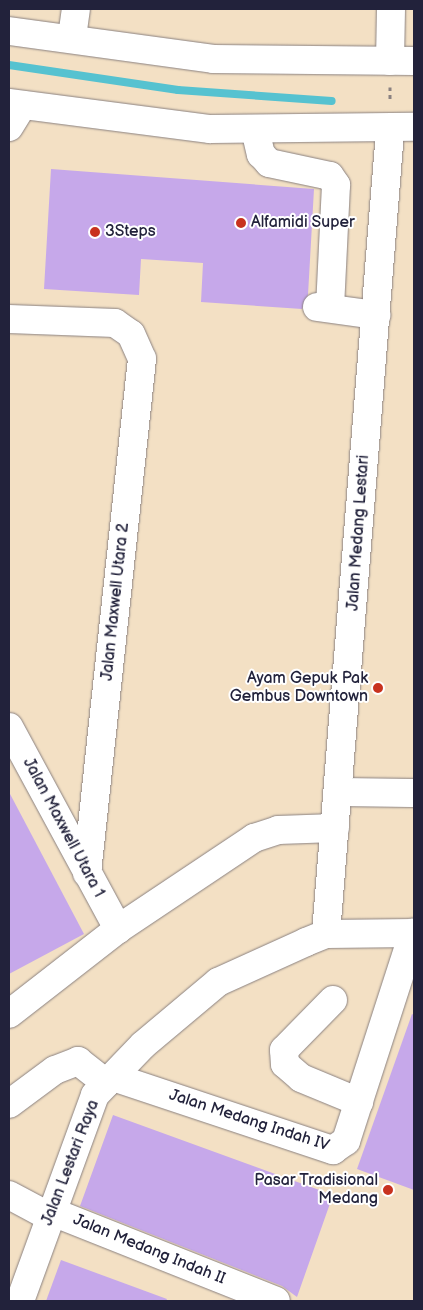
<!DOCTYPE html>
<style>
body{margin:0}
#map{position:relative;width:423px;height:1310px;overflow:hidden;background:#f3e0c4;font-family:"Balsamiq Sans",sans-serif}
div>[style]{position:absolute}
.stream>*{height:8px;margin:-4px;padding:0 4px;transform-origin:4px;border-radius:4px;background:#56c2d0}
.building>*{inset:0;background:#c6a8ea}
.path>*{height:3px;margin-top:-1.5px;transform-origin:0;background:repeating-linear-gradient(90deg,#8a8180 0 4px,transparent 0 8px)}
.roads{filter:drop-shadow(0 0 1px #8a8180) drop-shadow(0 0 1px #8a8180)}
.minor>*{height:28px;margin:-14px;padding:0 14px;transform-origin:14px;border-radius:14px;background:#fff}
.dots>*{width:14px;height:14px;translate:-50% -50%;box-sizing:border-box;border:2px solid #fff;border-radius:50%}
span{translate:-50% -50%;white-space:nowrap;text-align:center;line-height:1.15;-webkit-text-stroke:4px #fff;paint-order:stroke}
.poi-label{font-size:16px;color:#22223b}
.left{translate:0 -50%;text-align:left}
.right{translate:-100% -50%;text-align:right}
.street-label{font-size:16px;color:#22223b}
.frame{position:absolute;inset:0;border:10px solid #22223b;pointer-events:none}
</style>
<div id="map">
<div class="stream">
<div style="left:9px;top:65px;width:171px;rotate:8.4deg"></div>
<div style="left:178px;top:90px;width:154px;rotate:4.1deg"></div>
</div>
<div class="building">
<div style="clip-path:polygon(51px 169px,314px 189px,308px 295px,302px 309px,201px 302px,203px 263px,141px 259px,139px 295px,44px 289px)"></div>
<div style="clip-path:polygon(9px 792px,84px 934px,9px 974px)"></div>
<div style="clip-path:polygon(412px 1014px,414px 1015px,414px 1190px,357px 1169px)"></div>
<div style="clip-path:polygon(113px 1115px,333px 1195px,297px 1297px,282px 1286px,80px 1206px)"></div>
<div style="clip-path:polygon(61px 1260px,167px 1299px,166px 1301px,46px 1301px)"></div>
</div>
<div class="path">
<div style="left:390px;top:87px;width:14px;rotate:90deg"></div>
</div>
<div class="roads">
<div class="minor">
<div style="left:9px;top:31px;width:206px;rotate:7.8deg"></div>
<div style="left:213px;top:59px;width:201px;rotate:0.6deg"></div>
<div style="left:72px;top:37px;width:28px;rotate:-82deg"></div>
<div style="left:390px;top:61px;width:52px;rotate:-88.9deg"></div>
<div style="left:9px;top:103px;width:203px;rotate:7.4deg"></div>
<div style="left:210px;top:129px;width:204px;rotate:-0.6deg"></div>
<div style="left:9px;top:127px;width:26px;rotate:-58deg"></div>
<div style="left:255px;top:129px;width:26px;rotate:77deg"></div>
<div style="left:261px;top:154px;width:12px;rotate:48deg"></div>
<div style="left:269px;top:163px;width:62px;rotate:12deg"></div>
<div style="left:330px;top:176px;width:11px;rotate:56deg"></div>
<div style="left:336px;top:185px;width:122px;rotate:92.8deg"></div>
<div style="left:317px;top:307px;width:60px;rotate:7.7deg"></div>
<div style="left:9px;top:319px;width:106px;rotate:2.2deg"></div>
<div style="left:115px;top:323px;width:19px;rotate:35deg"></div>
<div style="left:131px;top:334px;width:27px;rotate:66deg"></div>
<div style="left:142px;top:359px;width:517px;rotate:96.11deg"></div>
<div style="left:9px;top:727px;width:230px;rotate:61.6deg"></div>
<div style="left:339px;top:792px;width:75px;rotate:0.8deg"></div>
<div style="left:326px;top:934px;width:806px;rotate:-85.44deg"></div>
<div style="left:333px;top:1000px;width:70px;rotate:134.4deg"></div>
<div style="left:284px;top:1050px;width:14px;rotate:86deg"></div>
<div style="left:285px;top:1064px;width:21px;rotate:41deg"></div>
<div style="left:301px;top:1078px;width:63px;rotate:22.5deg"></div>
<div style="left:9px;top:1014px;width:138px;rotate:-37.9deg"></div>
<div style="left:118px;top:929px;width:164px;rotate:-33.8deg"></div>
<div style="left:254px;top:838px;width:25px;rotate:-18deg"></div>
<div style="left:278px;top:830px;width:57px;rotate:-2deg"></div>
<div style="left:113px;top:1077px;width:232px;rotate:18.4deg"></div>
<div style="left:333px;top:1150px;width:16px;rotate:-35deg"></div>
<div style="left:346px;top:1141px;width:219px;rotate:-72.1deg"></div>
<div style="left:9px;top:1104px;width:57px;rotate:-36.5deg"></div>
<div style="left:55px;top:1070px;width:25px;rotate:-21deg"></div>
<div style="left:78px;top:1061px;width:36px;rotate:38deg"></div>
<div style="left:9px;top:1195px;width:47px;rotate:28.2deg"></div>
<div style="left:50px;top:1211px;width:243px;rotate:21.7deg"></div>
<div style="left:20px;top:1301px;width:219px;rotate:-70deg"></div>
<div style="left:95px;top:1095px;width:69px;rotate:-46.2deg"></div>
<div style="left:143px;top:1045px;width:98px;rotate:-40deg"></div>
<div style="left:218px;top:982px;width:97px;rotate:-24.4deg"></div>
<div style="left:306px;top:942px;width:22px;rotate:-22deg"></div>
<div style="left:326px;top:934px;width:88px;rotate:-0.7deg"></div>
</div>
</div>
<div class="dots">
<div style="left:241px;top:223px;background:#c8321e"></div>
<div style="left:95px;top:232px;background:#c8321e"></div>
<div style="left:378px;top:688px;background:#c8321e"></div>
<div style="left:388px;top:1190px;background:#c8321e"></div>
</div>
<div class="poi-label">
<span class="left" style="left:251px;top:223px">Alfamidi Super</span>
<span class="left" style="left:105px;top:232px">3Steps</span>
<span class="right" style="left:368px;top:688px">Ayam Gepuk Pak<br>Gembus Downtown</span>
<span class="right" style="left:378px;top:1190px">Pasar Tradisional<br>Medang</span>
</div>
<div class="street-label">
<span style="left:359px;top:533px;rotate:-86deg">Jalan Medang Lestari</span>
<span style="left:116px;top:602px;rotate:-84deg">Jalan Maxwell Utara 2</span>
<span style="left:63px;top:828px;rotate:62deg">Jalan Maxwell Utara 1</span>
<span style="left:249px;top:1121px;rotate:18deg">Jalan Medang Indah IV</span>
<span style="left:71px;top:1163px;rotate:-69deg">Jalan Lestari Raya</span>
<span style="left:149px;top:1250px;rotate:22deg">Jalan Medang Indah II</span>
</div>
<div class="frame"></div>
</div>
